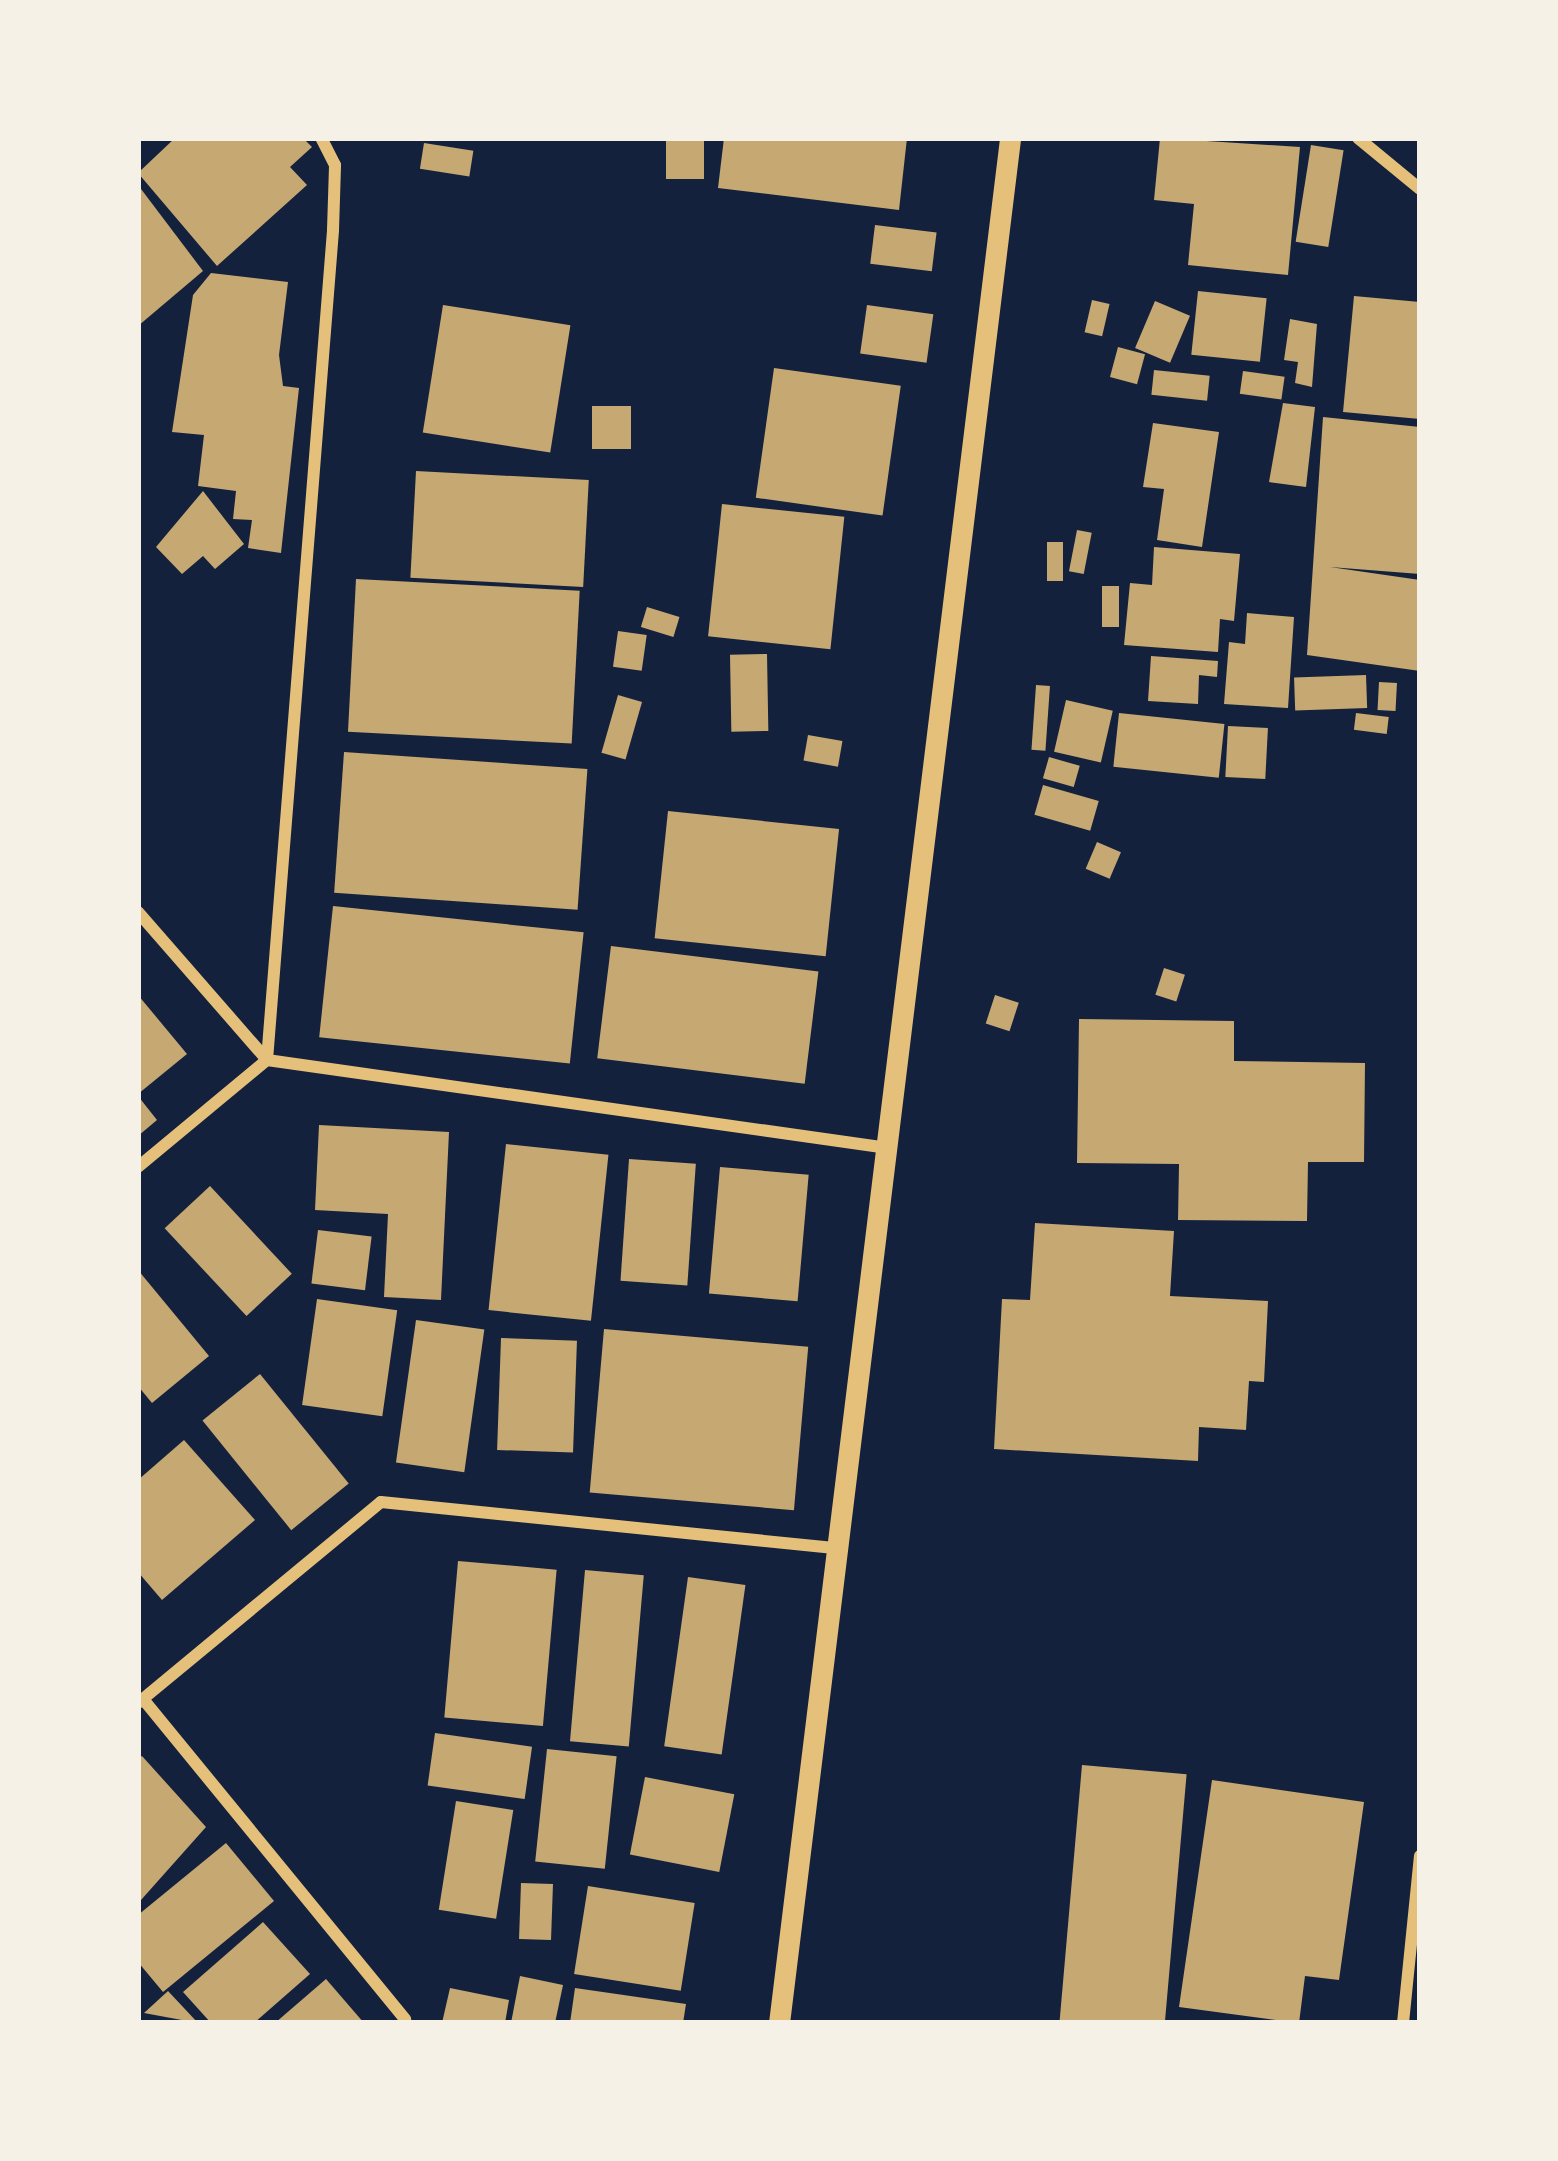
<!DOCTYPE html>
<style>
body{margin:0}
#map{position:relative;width:1558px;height:2161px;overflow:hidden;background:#14213d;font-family:Quicksand,sans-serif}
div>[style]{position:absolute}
.building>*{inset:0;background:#c6a872;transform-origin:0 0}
.minor>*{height:12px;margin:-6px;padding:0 6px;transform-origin:6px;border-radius:6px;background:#e5c07b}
.tertiary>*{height:21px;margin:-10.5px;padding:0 10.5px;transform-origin:10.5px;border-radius:10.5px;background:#e5c07b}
span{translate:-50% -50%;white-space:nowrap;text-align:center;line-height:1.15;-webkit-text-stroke:10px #f6f1e7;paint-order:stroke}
.frame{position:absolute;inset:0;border:141px solid #f6f1e7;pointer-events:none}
</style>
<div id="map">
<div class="building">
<div style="clip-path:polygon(175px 138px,303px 138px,312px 147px,290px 167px,307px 185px,217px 266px,138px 173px)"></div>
<div style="left:666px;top:138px;width:38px;height:41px"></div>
<div style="clip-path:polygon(724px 138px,907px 138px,899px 210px,718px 188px)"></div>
<div style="clip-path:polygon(1160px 138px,1300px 147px,1288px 275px,1188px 265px,1194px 204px,1154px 200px)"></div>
<div style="left:424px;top:143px;width:50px;height:26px;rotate:9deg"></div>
<div style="left:1311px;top:145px;width:33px;height:98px;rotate:9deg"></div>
<div style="clip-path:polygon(138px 185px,203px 271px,138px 326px)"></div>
<div style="left:875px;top:225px;width:62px;height:39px;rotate:7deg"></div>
<div style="clip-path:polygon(211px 273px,288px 282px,279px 355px,283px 386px,299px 388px,281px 553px,248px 548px,252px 520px,233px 519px,236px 491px,198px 486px,204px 435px,172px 432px,193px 295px)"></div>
<div style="left:1198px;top:291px;width:69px;height:64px;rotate:6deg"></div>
<div style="clip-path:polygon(1354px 296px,1420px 302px,1420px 419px,1343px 412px)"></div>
<div style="left:1092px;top:300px;width:18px;height:33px;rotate:13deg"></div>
<div style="left:1155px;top:301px;width:38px;height:51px;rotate:23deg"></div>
<div style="left:443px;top:305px;width:129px;height:129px;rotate:9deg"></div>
<div style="left:867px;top:305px;width:67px;height:49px;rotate:8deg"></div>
<div style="clip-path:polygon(1290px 319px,1317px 324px,1312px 387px,1295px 383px,1298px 362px,1284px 360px)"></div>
<div style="left:1118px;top:347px;width:28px;height:31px;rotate:15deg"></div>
<div style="left:774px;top:368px;width:128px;height:131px;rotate:8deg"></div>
<div style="left:1154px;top:370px;width:56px;height:25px;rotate:6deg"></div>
<div style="left:1243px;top:371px;width:42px;height:23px;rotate:8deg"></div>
<div style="clip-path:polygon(1283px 403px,1315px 407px,1306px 487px,1269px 482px)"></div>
<div style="left:592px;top:406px;width:39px;height:43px"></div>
<div style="clip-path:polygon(1323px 417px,1420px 427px,1420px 574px,1330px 567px,1420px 580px,1420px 671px,1307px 655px)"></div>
<div style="clip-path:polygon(1153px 423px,1219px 432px,1202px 547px,1157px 540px,1164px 489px,1143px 487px)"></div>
<div style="left:416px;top:471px;width:173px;height:107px;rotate:3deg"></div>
<div style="clip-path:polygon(203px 491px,244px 544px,215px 569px,203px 556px,182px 574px,156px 547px)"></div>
<div style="left:722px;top:504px;width:123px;height:133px;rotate:6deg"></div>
<div style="left:1077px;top:530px;width:15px;height:42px;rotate:11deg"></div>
<div style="left:1063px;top:542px;width:39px;height:16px;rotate:90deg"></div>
<div style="clip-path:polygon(1154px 547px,1240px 554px,1234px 621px,1220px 619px,1218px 652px,1124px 645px,1130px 583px,1152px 585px)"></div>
<div style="left:356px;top:579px;width:224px;height:153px;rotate:3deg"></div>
<div style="left:1102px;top:586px;width:17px;height:41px"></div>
<div style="left:647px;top:607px;width:34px;height:21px;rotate:17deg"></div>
<div style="clip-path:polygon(1247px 613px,1294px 617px,1288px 708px,1224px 704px,1229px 642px,1245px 644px)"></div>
<div style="left:618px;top:631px;width:29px;height:36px;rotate:8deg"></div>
<div style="left:767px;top:654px;width:77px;height:37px;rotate:89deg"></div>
<div style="clip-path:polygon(1151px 656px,1218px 661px,1217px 677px,1199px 675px,1198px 704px,1148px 701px)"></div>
<div style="left:1366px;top:675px;width:33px;height:72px;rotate:88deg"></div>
<div style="left:1379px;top:682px;width:18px;height:28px;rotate:3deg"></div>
<div style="left:1036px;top:685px;width:14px;height:65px;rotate:4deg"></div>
<div style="left:618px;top:695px;width:25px;height:60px;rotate:16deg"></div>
<div style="left:1066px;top:700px;width:48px;height:53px;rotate:13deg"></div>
<div style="left:1119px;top:713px;width:106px;height:54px;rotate:6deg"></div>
<div style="left:1356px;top:713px;width:33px;height:17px;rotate:7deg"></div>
<div style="left:1228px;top:726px;width:40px;height:51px;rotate:3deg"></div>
<div style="left:808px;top:735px;width:35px;height:26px;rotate:10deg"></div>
<div style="left:344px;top:752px;width:244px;height:141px;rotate:4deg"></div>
<div style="left:1049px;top:757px;width:32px;height:22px;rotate:16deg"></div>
<div style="left:1043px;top:785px;width:58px;height:31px;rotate:16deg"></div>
<div style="left:668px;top:811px;width:172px;height:128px;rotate:6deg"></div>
<div style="left:1097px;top:842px;width:26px;height:29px;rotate:23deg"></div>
<div style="left:333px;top:906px;width:252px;height:132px;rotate:6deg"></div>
<div style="left:611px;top:946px;width:209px;height:113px;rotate:7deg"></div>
<div style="left:1164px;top:968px;width:22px;height:28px;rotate:18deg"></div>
<div style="clip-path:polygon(138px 995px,187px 1054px,138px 1094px)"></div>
<div style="left:995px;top:995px;width:25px;height:30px;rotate:18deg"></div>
<div style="clip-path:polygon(1079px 1019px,1234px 1021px,1234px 1061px,1365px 1063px,1364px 1162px,1308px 1162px,1307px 1221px,1178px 1220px,1179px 1164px,1077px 1163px)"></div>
<div style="clip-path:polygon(138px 1096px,157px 1120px,138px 1136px)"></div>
<div style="clip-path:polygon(319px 1125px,449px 1132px,441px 1300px,384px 1297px,388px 1214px,315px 1210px)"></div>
<div style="left:506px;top:1144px;width:103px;height:167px;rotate:6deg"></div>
<div style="left:629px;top:1159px;width:67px;height:122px;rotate:4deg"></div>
<div style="left:720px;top:1167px;width:89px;height:127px;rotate:5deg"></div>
<div style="left:210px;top:1186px;width:120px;height:62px;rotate:47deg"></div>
<div style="clip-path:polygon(1035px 1223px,1174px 1231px,1170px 1296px,1268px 1301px,1264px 1382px,1249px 1381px,1246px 1430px,1199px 1427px,1198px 1461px,994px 1449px,1002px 1299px,1030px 1300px)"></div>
<div style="left:318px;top:1230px;width:54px;height:54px;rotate:7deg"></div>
<div style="clip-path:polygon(138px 1270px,209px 1356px,152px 1403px,138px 1386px)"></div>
<div style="left:317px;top:1299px;width:81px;height:107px;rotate:8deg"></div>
<div style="left:416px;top:1320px;width:69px;height:144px;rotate:8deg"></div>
<div style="left:604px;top:1329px;width:205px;height:164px;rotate:5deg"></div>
<div style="left:501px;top:1338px;width:76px;height:112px;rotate:2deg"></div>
<div style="left:260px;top:1374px;width:141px;height:74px;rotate:51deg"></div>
<div style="clip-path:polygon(184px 1440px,255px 1520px,162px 1600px,138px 1572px,138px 1480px)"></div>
<div style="left:458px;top:1561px;width:99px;height:157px;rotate:5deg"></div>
<div style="left:585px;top:1570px;width:59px;height:172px;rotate:5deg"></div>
<div style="left:688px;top:1577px;width:58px;height:171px;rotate:8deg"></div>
<div style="left:435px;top:1733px;width:98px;height:53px;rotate:8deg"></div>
<div style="left:547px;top:1749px;width:70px;height:113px;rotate:6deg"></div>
<div style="clip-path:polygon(142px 1756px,206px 1827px,141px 1900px,138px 1759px)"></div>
<div style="left:1082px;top:1765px;width:105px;height:259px;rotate:5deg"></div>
<div style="left:645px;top:1777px;width:91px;height:79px;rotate:11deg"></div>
<div style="clip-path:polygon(1212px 1780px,1364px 1802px,1339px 1980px,1305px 1976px,1299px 2023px,1179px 2007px)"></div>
<div style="left:456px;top:1801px;width:58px;height:110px;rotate:9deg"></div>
<div style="clip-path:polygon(226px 1843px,274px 1901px,163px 1992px,138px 1962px,138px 1915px)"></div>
<div style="left:521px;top:1883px;width:32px;height:56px;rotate:2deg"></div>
<div style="left:588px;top:1886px;width:108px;height:89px;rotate:9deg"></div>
<div style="clip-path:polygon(263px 1922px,310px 1974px,254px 2023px,211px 2023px,183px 1992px)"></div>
<div style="clip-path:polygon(520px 1976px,563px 1985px,555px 2023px,511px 2023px)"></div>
<div style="clip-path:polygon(326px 1979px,364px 2023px,275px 2023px)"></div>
<div style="clip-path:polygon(450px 1988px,509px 2000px,505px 2023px,442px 2023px)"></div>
<div style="clip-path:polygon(575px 1988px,686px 2004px,683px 2023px,570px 2023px)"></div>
<div style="clip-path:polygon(168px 1991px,198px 2023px,144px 2013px)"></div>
</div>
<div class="minor">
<div style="left:1358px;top:138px;width:80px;rotate:39.4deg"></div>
<div style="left:138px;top:912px;width:196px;rotate:48.9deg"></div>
<div style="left:267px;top:1060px;width:627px;rotate:8.07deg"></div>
<div style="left:138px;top:1167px;width:168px;rotate:-39.7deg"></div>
<div style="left:267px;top:1060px;width:833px;rotate:-85.45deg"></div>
<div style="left:333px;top:230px;width:65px;rotate:-88.2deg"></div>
<div style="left:335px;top:165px;width:30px;rotate:-117deg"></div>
<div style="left:143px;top:1699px;width:414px;rotate:50.7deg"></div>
<div style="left:138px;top:1703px;width:315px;rotate:-39.6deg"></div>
<div style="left:381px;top:1502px;width:458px;rotate:5.8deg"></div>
<div style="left:1403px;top:2023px;width:168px;rotate:-84.2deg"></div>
</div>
<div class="tertiary">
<div style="left:779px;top:2023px;width:1899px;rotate:-83.01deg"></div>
</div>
<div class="frame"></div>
</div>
